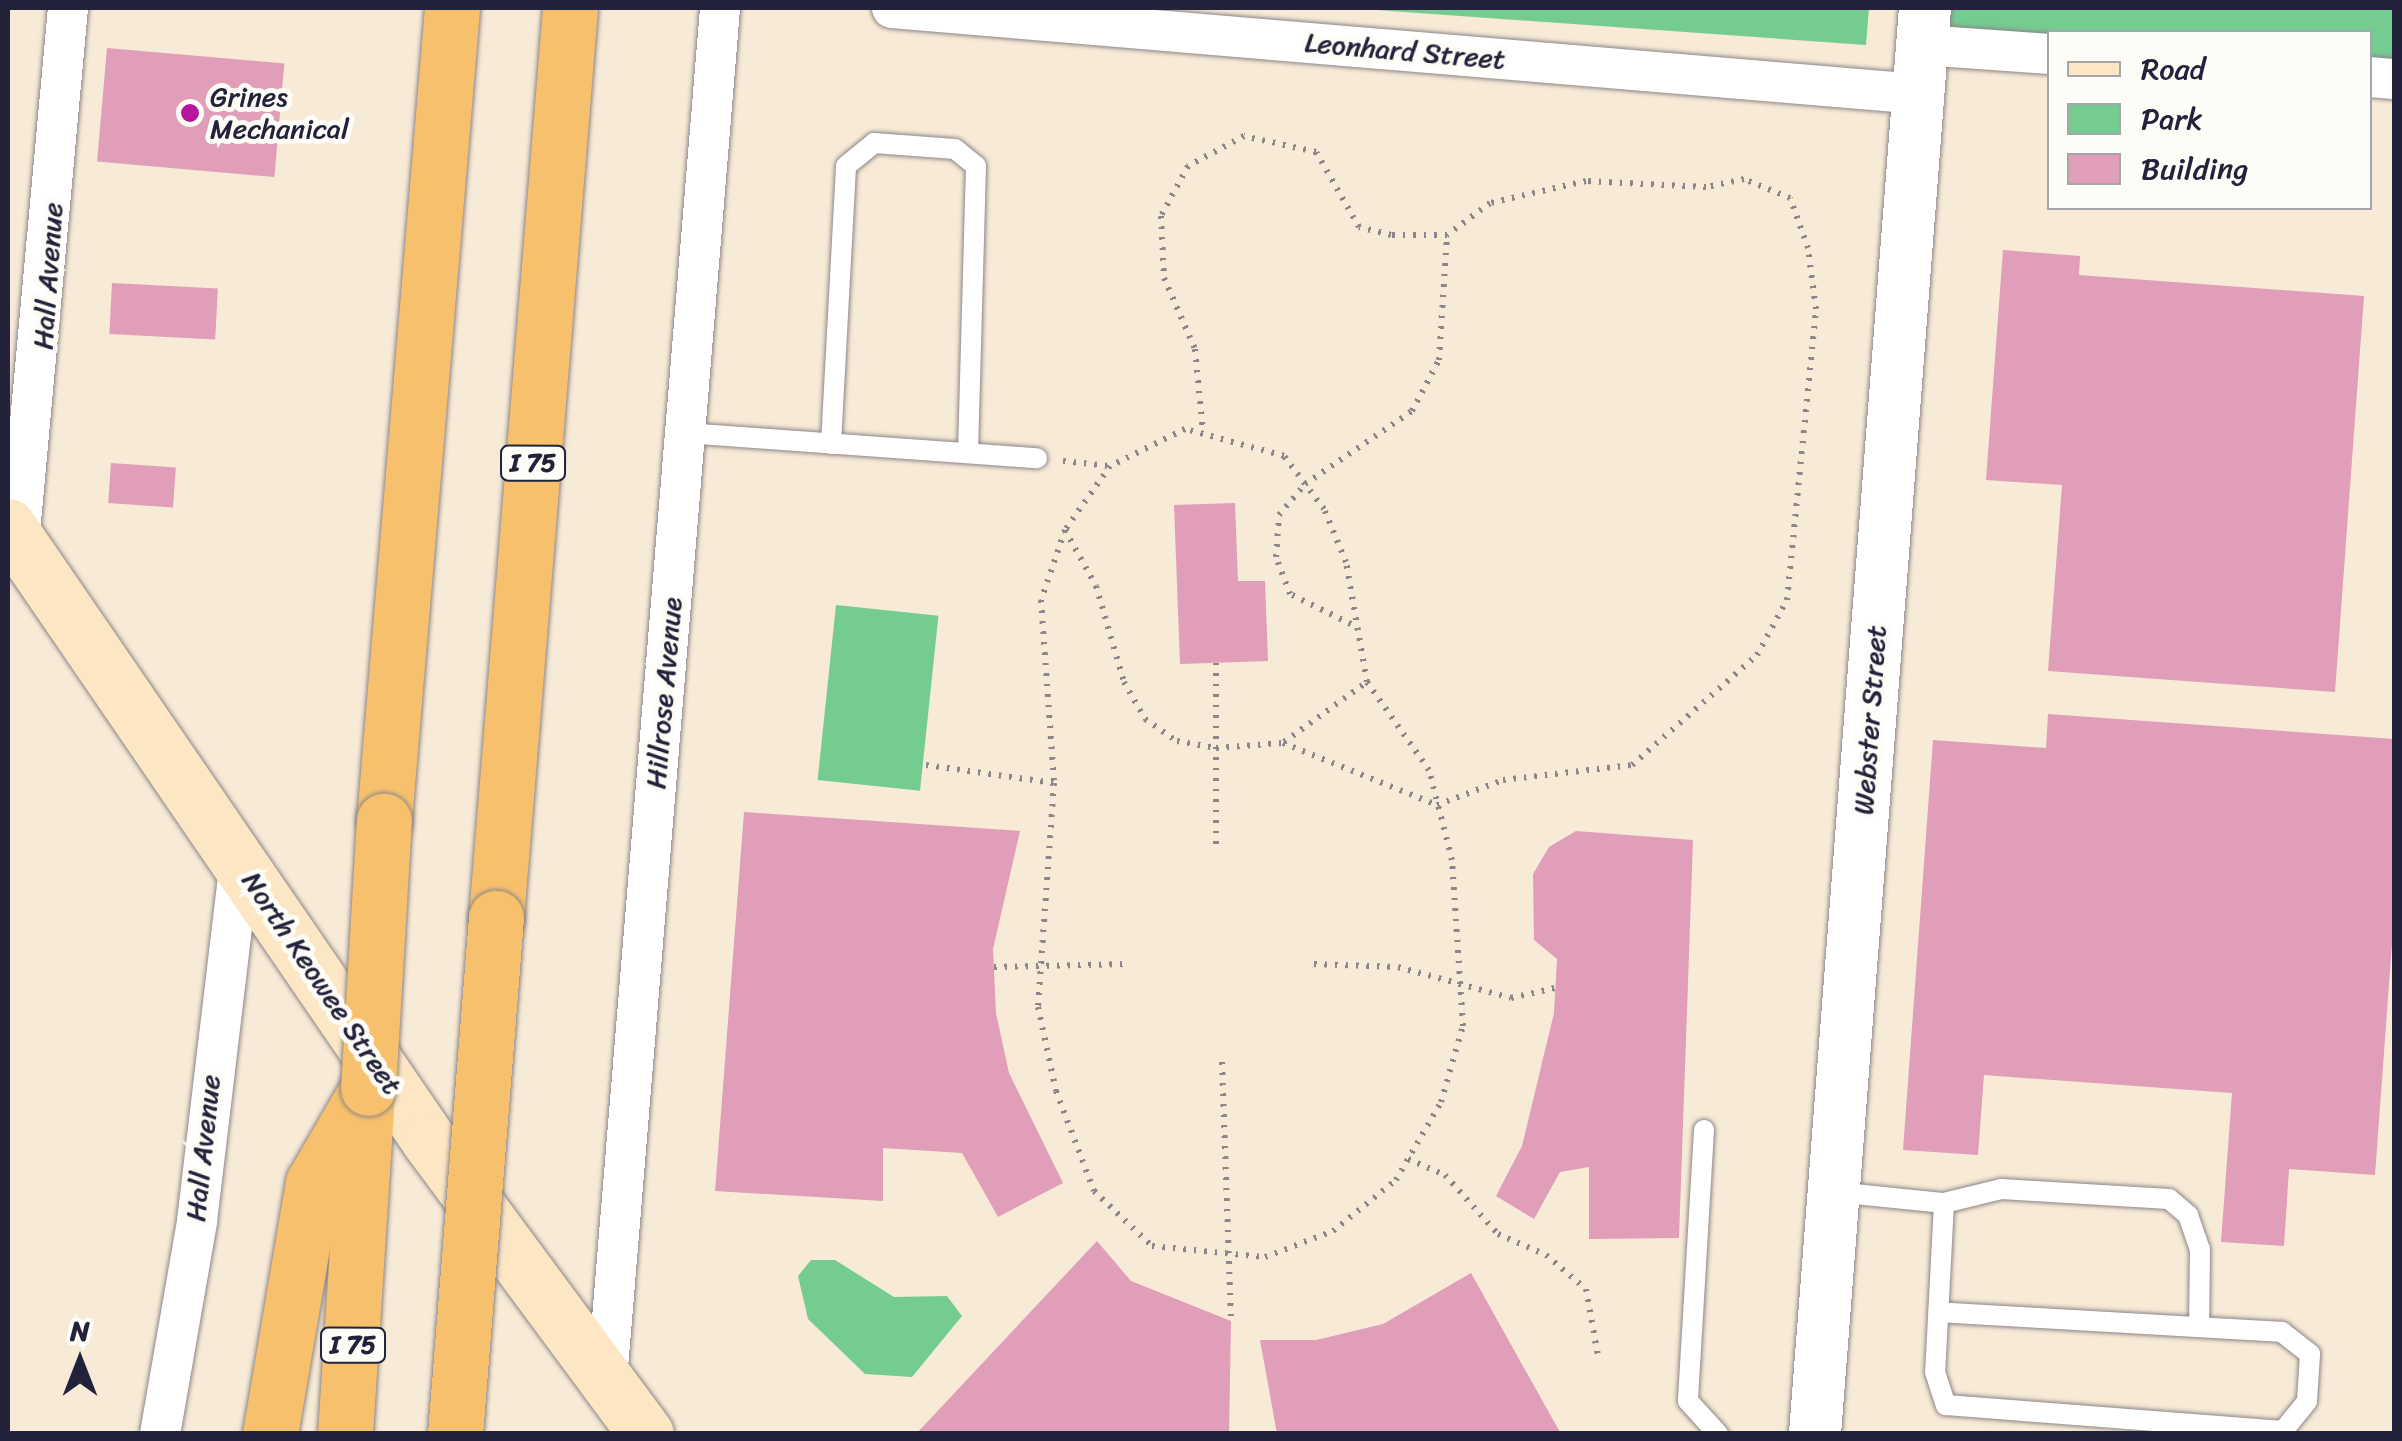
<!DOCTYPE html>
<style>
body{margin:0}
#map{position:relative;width:2402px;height:1441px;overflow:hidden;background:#f7ead6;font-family:Sriracha,sans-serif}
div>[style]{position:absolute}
.green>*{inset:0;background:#75cc91;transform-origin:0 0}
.building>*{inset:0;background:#e09eb8;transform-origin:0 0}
.path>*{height:6px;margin-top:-3px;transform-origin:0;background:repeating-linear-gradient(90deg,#8c8688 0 2.5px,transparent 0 10.5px)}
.roads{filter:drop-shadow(0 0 2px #8c8688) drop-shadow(0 0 2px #8c8688)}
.service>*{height:20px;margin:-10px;padding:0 10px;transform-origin:10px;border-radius:10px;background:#fff}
.minor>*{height:40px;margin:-20px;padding:0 20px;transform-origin:20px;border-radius:20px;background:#fff}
.tertiary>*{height:52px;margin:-26px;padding:0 26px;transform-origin:26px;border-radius:26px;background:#fff}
.secondary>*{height:55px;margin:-27.5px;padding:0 27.5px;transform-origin:27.5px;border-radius:27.5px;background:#fce6c4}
.motorway>*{height:55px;margin:-27.5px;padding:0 27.5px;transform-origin:27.5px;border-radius:27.5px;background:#f7c06c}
.bridges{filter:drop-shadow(0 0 2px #8c8688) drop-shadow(0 0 2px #8c8688)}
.motorway-bridge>*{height:55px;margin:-27.5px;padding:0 27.5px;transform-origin:27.5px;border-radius:27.5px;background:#f7c06c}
.dots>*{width:28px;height:28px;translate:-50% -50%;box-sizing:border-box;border:5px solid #fdfcf7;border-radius:50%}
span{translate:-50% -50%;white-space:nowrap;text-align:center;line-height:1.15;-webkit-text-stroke:10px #fdfcf7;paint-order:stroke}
.shield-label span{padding:2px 8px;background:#fdfcf7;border:2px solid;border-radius:8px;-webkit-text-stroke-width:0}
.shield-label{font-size:25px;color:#22223b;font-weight:700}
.street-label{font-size:28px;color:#22223b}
.poi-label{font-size:28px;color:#22223b}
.left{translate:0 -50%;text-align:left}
.frame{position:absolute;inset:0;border:10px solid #22223b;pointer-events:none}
.legend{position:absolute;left:2047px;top:30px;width:325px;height:180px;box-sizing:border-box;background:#fdfcf7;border:2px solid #a5a5ac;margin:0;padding:12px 18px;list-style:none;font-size:30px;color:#22223b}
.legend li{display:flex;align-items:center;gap:20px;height:50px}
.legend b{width:50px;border:2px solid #a5a5ac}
.north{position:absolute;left:30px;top:1311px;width:100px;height:100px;-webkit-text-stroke:8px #fdfcf7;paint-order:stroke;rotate:0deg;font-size:28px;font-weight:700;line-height:40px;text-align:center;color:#22223b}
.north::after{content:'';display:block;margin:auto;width:35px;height:45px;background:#22223b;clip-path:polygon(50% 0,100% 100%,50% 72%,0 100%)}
</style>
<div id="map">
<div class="green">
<div style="clip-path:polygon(1349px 8px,1869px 8px,1866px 45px)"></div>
<div style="clip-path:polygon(1925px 8px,2394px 8px,2394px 79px,2370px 77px,2370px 32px,2050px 32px,2049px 54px,1922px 45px)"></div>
<div style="left:836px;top:605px;width:103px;height:176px;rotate:6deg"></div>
<div style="clip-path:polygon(811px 1260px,835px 1260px,894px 1297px,947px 1296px,962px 1316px,912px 1377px,865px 1374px,808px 1319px,798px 1276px)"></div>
</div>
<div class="building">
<div style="left:107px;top:48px;width:178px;height:114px;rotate:5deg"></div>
<div style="clip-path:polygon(2003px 250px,2080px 256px,2079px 275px,2364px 296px,2335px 692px,2048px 671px,2062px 485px,1986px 480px)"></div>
<div style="left:112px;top:283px;width:106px;height:51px;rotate:3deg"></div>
<div style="left:111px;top:463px;width:65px;height:40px;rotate:4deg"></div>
<div style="clip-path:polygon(1235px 503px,1238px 581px,1265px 581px,1268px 661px,1180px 664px,1174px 505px)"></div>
<div style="clip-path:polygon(2048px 714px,2394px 739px,2394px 916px,2375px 1175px,2289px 1169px,2284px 1246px,2221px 1242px,2232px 1093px,1984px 1075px,1978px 1155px,1903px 1150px,1933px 740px,2046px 748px)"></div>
<div style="clip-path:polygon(744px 812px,1020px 831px,993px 949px,996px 1013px,1009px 1073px,1063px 1183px,998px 1217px,962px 1153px,883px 1148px,883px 1201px,715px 1191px)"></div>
<div style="clip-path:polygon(1576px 831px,1693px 840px,1679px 1238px,1589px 1239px,1589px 1167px,1560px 1172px,1534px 1219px,1496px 1196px,1522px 1146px,1554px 1013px,1557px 959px,1534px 940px,1533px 874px,1549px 847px)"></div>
<div style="clip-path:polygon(1097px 1241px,1131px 1281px,1231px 1321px,1229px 1434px,916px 1434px)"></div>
<div style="clip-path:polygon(1471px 1273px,1561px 1434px,1277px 1434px,1260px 1340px,1316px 1340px,1383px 1324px)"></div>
</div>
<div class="path">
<div style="left:1063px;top:461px;width:47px;rotate:6.1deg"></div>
<div style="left:1110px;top:466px;width:78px;rotate:125.1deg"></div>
<div style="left:1065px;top:530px;width:74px;rotate:108.9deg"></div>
<div style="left:1041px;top:600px;width:183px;rotate:85.9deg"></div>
<div style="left:1054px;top:783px;width:225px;rotate:94.1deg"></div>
<div style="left:1038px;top:1007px;width:86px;rotate:77.9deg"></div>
<div style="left:1056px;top:1091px;width:107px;rotate:69.2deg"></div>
<div style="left:1094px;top:1191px;width:80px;rotate:43.5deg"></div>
<div style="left:1152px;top:1246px;width:114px;rotate:5.6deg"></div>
<div style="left:1265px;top:1257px;width:73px;rotate:-20.9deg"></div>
<div style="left:1333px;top:1231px;width:81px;rotate:-39deg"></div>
<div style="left:1396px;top:1180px;width:90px;rotate:-60deg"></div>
<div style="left:1441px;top:1102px;width:79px;rotate:-73.9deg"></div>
<div style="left:1463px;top:1026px;width:166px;rotate:-93.8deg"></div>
<div style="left:1452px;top:860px;width:93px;rotate:-104.3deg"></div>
<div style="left:1429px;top:770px;width:108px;rotate:-125.2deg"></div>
<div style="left:1367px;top:682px;width:122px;rotate:-99.9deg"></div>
<div style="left:1346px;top:562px;width:57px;rotate:-112.5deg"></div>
<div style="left:1324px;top:509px;width:66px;rotate:-127deg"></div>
<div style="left:1284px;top:456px;width:103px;rotate:-164.7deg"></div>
<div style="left:1185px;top:429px;width:84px;rotate:153.7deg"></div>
<div style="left:1065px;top:530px;width:64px;rotate:61deg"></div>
<div style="left:1096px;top:586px;width:100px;rotate:73.7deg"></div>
<div style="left:1124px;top:682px;width:43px;rotate:60.4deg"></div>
<div style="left:1145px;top:719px;width:39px;rotate:35deg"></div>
<div style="left:1177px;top:741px;width:40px;rotate:10deg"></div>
<div style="left:1216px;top:748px;width:67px;rotate:-4.3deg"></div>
<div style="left:1283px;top:743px;width:166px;rotate:21.9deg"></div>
<div style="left:1437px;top:805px;width:71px;rotate:-20.7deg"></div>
<div style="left:1503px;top:780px;width:130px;rotate:-6.6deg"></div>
<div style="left:1632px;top:765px;width:167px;rotate:-41.3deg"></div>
<div style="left:1757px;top:655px;width:63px;rotate:-61.4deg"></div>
<div style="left:1787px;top:600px;width:292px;rotate:-84.3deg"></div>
<div style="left:1816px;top:309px;width:62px;rotate:-97.5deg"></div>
<div style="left:1808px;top:248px;width:53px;rotate:-109.8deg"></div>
<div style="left:1790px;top:198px;width:50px;rotate:-157.6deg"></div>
<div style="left:1744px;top:179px;width:39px;rotate:168deg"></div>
<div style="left:1706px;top:187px;width:120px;rotate:-177.1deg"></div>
<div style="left:1586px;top:181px;width:98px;rotate:167.1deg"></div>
<div style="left:1490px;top:203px;width:54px;rotate:143.3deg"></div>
<div style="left:1447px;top:235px;width:56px;rotate:180deg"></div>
<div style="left:1391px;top:235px;width:33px;rotate:-166deg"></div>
<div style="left:1359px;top:227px;width:86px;rotate:-119.8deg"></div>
<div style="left:1316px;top:152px;width:74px;rotate:-167.5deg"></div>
<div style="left:1244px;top:136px;width:64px;rotate:151.8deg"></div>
<div style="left:1188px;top:166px;width:57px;rotate:118.4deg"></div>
<div style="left:1161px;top:216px;width:62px;rotate:87.2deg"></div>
<div style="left:1164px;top:278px;width:77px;rotate:66.4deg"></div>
<div style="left:1195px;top:349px;width:83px;rotate:84.5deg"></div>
<div style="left:1351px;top:624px;width:68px;rotate:-153.8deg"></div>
<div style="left:1290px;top:594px;width:40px;rotate:-111deg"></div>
<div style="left:1276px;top:557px;width:42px;rotate:-85.9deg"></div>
<div style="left:1279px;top:515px;width:40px;rotate:-50deg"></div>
<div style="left:1305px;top:484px;width:130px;rotate:-34.3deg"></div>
<div style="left:1412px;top:411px;width:58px;rotate:-62.1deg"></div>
<div style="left:1439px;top:360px;width:125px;rotate:-86.3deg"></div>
<div style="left:1216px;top:663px;width:184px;rotate:90deg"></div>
<div style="left:1284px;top:742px;width:102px;rotate:-35.9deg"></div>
<div style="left:926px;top:765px;width:129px;rotate:8deg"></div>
<div style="left:1314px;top:964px;width:84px;rotate:2deg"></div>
<div style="left:1398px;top:967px;width:117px;rotate:15.3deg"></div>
<div style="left:1511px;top:998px;width:45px;rotate:-12.8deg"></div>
<div style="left:994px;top:967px;width:135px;rotate:-1.3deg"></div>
<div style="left:1222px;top:1062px;width:259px;rotate:88deg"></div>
<div style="left:1408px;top:1159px;width:40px;rotate:23.4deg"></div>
<div style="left:1445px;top:1175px;width:79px;rotate:48.1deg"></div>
<div style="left:1498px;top:1234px;width:52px;rotate:23.6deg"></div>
<div style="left:1546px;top:1255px;width:52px;rotate:40.4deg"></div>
<div style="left:1586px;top:1289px;width:73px;rotate:79.8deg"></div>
</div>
<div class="roads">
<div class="service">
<div style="left:685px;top:433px;width:353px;rotate:4.1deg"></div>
<div style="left:831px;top:444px;width:278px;rotate:-86.9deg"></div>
<div style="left:846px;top:166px;width:36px;rotate:-39deg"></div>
<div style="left:874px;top:143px;width:81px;rotate:4.2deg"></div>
<div style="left:955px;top:149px;width:27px;rotate:39deg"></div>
<div style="left:976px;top:166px;width:287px;rotate:91.6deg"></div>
<div style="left:1704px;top:1130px;width:271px;rotate:93.4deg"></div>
<div style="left:1688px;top:1401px;width:45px;rotate:47.7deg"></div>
<div style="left:1835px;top:1192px;width:110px;rotate:5.8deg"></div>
<div style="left:1944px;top:1203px;width:169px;rotate:93deg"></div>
<div style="left:1935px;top:1372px;width:35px;rotate:72deg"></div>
<div style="left:1946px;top:1405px;width:338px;rotate:4.4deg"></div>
<div style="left:2283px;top:1431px;width:38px;rotate:-51deg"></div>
<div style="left:2307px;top:1401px;width:47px;rotate:-86.3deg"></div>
<div style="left:2310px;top:1354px;width:36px;rotate:-142deg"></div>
<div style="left:2282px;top:1332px;width:344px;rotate:-176.7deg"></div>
<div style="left:1944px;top:1203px;width:59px;rotate:-13.8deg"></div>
<div style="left:2001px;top:1189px;width:168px;rotate:3.4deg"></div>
<div style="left:2169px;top:1199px;width:25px;rotate:40deg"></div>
<div style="left:2188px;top:1215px;width:36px;rotate:71deg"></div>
<div style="left:2200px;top:1249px;width:78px;rotate:90.7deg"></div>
</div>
<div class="minor">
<div style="left:892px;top:8px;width:1030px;rotate:4.79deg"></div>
<div style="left:1922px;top:45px;width:128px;rotate:4deg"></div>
<div style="left:2370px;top:77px;width:24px;rotate:5deg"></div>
<div style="left:19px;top:543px;width:537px;rotate:-84.77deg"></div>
<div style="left:607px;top:1380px;width:1377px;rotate:-85.29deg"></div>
<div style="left:160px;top:1434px;width:216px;rotate:-80.1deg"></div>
<div style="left:197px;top:1221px;width:362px;rotate:-83.2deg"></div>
</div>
<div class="tertiary">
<div style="left:1815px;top:1434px;width:1430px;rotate:-85.59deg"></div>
</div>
<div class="secondary">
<div style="left:8px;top:526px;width:747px;rotate:55.59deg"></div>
<div style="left:430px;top:1142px;width:363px;rotate:53.5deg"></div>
</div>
<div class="motorway">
<div style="left:384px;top:820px;width:815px;rotate:-85.21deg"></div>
<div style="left:496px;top:918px;width:913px;rotate:-85.35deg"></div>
<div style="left:270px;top:1434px;width:255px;rotate:-80.3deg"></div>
<div style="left:313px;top:1183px;width:110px;rotate:-59.9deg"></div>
<div style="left:345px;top:1434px;width:338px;rotate:-86.3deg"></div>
</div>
</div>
<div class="bridges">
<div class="motorway-bridge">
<div style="left:368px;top:1088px;width:268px;rotate:-86.6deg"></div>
<div style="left:455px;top:1434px;width:518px;rotate:-85.46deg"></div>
</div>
</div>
<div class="dots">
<div style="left:190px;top:113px;background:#b5179e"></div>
</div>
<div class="shield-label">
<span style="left:533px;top:463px">I 75</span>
<span style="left:353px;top:1345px">I 75</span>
</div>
<div class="street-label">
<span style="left:1405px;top:51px;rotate:5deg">Leonhard Street</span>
<span style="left:48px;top:276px;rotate:-86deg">Hall Avenue</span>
<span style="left:664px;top:693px;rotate:-85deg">Hillrose Avenue</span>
<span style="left:1870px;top:720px;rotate:-86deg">Webster Street</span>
<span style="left:322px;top:983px;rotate:56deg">North Keowee Street</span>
<span style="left:203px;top:1148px;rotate:-84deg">Hall Avenue</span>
</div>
<div class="poi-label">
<span class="left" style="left:210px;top:113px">Grines<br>Mechanical</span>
</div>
<div class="frame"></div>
<ul class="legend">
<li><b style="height:12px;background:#fce6c4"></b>Road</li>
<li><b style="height:28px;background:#75cc91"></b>Park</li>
<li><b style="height:28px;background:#e09eb8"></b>Building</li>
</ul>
<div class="north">N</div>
</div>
